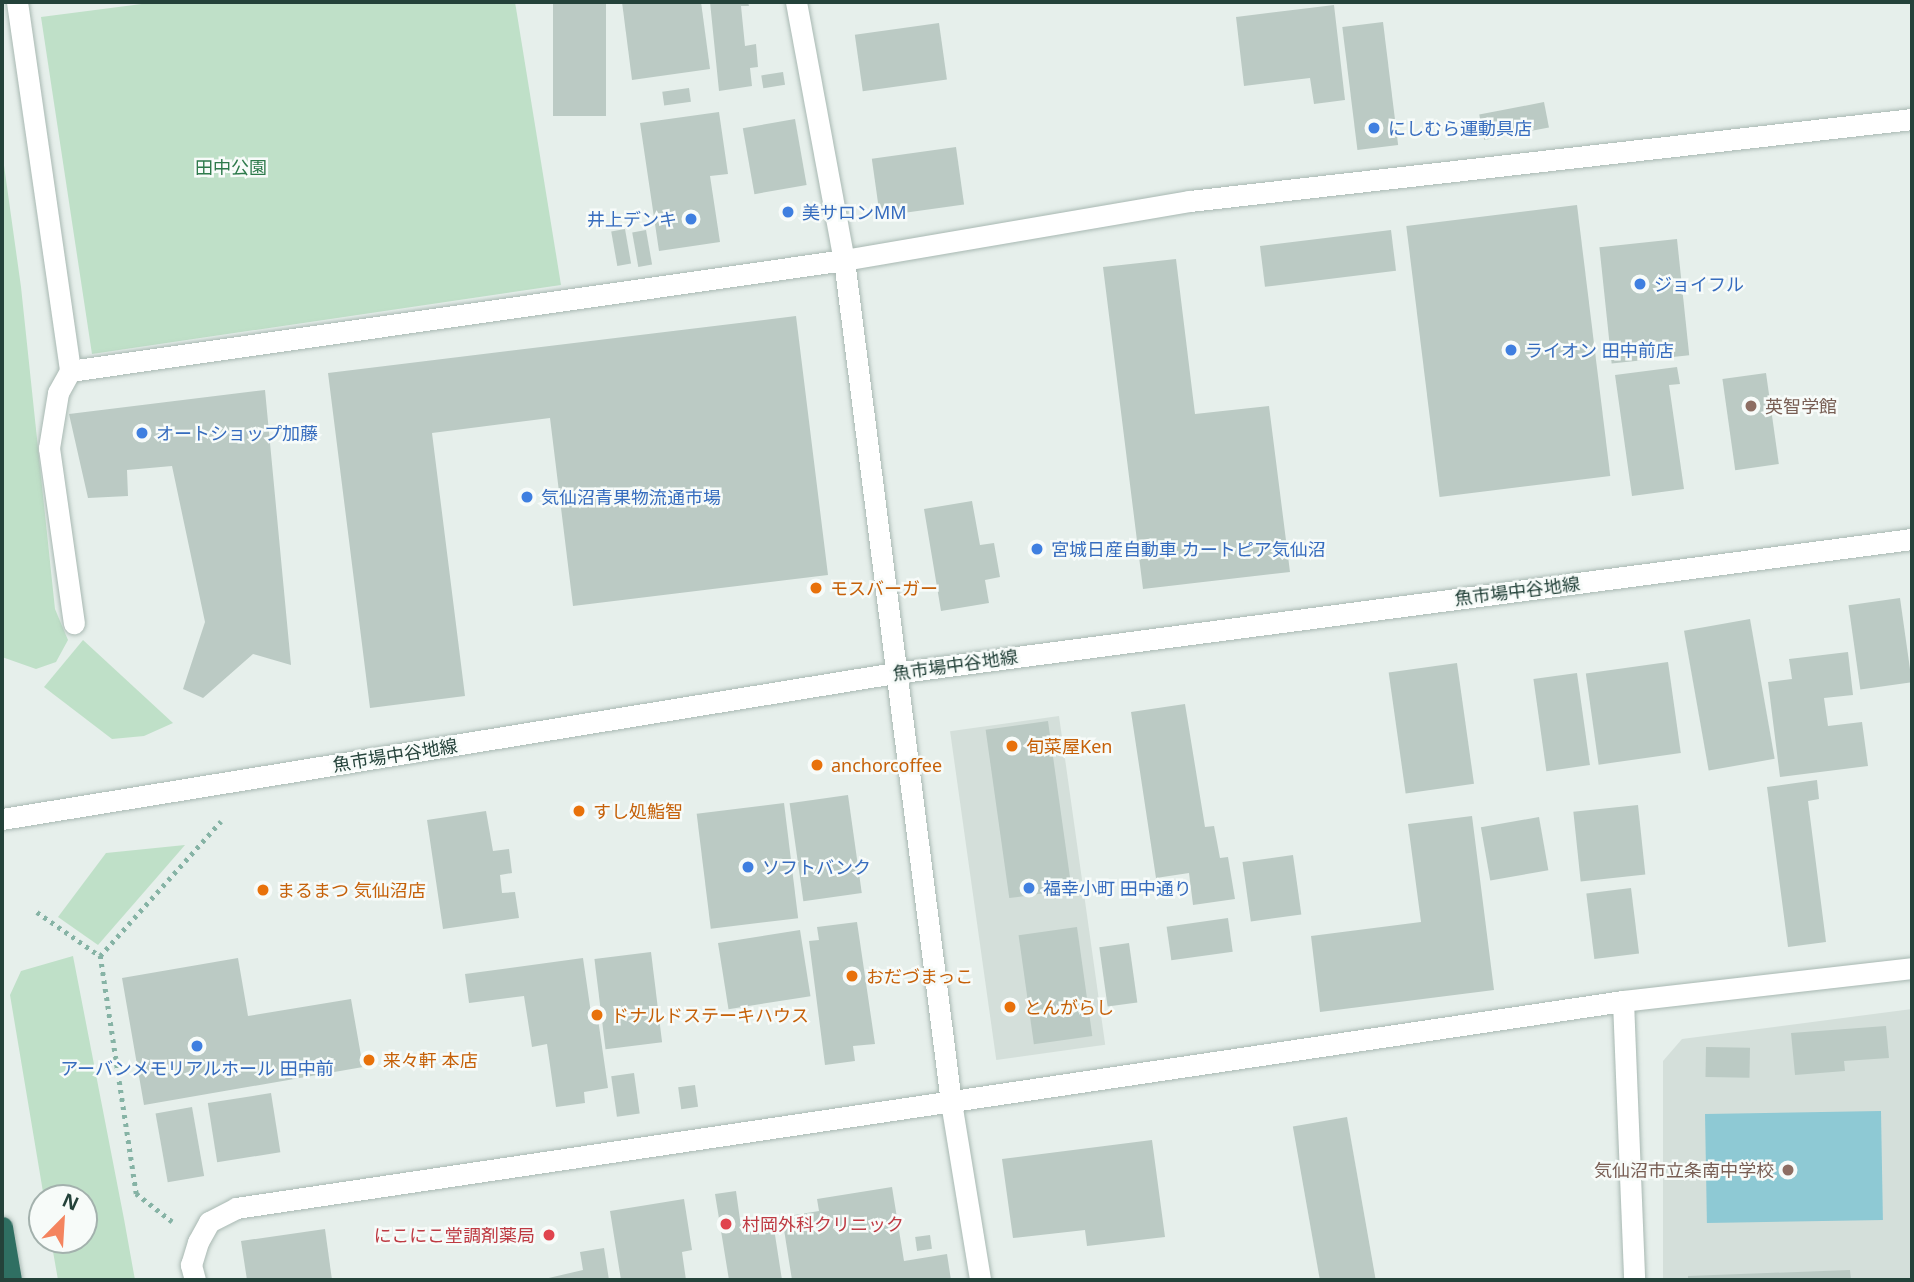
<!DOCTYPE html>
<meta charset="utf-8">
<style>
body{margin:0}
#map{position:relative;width:1914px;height:1282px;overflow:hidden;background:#e6efeb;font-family:"Noto Sans","Noto Sans JP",sans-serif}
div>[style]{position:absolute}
.built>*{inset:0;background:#d4dfda;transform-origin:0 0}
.green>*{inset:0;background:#bfe0c8}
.water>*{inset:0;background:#8ec9d4;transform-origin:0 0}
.building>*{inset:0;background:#bbcac4;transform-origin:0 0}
.path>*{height:4.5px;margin-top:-2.25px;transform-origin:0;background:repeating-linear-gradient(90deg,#86b3a5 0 3.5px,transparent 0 8.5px)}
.roads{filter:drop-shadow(0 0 2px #a8b8b2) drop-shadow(0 0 2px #a8b8b2)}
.street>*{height:21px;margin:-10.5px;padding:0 10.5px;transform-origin:10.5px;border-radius:10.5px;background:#fff}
.secondary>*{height:21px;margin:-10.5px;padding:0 10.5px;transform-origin:10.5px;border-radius:10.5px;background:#fff}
.highway>*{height:21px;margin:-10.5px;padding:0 10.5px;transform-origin:10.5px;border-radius:10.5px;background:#2f6f62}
.dots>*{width:19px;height:19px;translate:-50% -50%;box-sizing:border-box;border:4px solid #f7fbf9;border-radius:50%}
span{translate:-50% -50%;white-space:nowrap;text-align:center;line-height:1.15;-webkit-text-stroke:5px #f7fbf9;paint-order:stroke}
.shop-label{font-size:18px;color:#366cbe}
.left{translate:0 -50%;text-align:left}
.right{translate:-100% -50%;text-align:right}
.park-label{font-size:18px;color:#2d7a4b}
.education-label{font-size:18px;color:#785e54}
.food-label{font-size:18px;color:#c56008}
.street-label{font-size:18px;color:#24423a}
.health-label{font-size:18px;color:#be3a42}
.frame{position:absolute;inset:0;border:4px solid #24423a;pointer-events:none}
.north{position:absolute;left:28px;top:1184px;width:70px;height:70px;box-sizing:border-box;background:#f7fbf9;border:2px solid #a3b1ad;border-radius:50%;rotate:24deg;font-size:19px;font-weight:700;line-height:28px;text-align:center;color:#24423a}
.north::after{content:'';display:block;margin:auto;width:24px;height:32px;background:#f4845f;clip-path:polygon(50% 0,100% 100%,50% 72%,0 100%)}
</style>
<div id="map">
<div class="built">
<div style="left:1059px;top:716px;width:332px;height:110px;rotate:82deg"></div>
<div style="clip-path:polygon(1912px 1009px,1912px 1280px,1663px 1280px,1663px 1061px,1682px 1039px)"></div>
</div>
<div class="green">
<div style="clip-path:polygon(157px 2px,515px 2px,561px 285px,92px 354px,41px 17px)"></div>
<div style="clip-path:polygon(2px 151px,21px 287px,55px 609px,68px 640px,56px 662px,36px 669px,2px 657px)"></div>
<div style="clip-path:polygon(83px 640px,173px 723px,144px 736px,112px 739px,44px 687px)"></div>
<div style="clip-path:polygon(185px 845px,98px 945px,58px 917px,106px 853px)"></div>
<div style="clip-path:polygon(73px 956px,124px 1219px,135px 1280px,58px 1280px,51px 1240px,84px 1240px,84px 1198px,44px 1198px,10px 995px,21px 971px)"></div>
</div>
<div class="water">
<div style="left:1881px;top:1111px;width:109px;height:176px;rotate:89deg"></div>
</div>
<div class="building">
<div style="left:553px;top:2px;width:53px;height:114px"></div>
<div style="clip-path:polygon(622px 2px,701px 2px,710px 69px,632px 80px)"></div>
<div style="clip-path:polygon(710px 2px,748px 2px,749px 6px,741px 6px,745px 46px,756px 44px,758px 67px,750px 68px,752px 86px,719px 91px)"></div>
<div style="clip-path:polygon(1334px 5px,1345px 100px,1314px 104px,1310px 78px,1244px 86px,1236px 17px)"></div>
<div style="left:1383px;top:22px;width:124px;height:41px;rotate:83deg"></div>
<div style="left:939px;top:23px;width:57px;height:85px;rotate:82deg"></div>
<div style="left:783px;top:72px;width:13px;height:22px;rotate:81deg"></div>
<div style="left:689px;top:88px;width:14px;height:27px;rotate:82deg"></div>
<div style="left:1544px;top:102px;width:26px;height:66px;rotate:79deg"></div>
<div style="clip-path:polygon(719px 112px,728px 174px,710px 176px,720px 242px,659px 251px,640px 123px)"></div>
<div style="left:795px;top:119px;width:67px;height:53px;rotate:80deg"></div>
<div style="left:956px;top:147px;width:58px;height:85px;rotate:82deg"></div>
<div style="left:1577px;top:205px;width:273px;height:172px;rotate:83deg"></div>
<div style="left:625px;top:229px;width:35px;height:14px;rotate:80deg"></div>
<div style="left:646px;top:230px;width:35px;height:14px;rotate:80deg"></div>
<div style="left:1391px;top:230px;width:41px;height:132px;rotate:83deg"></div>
<div style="left:1677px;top:239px;width:117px;height:78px;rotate:84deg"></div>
<div style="clip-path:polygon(1176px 259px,1195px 414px,1269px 406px,1290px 572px,1143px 589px,1103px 267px)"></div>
<div style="clip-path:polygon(796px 316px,828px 575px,573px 606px,550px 418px,432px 433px,465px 696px,370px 708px,328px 373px)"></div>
<div style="clip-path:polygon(1677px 367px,1680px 384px,1669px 385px,1684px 489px,1632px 496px,1615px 375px)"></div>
<div style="left:1766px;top:373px;width:92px;height:44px;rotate:82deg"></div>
<div style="clip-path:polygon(265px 390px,291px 665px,253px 654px,203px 698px,183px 689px,205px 622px,172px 466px,127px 470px,128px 496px,88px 498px,69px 414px)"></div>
<div style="clip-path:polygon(972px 501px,980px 545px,994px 543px,1000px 577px,985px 580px,989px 603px,941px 611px,924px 509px)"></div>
<div style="left:1900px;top:598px;width:85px;height:52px;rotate:82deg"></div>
<div style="left:1750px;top:619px;width:142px;height:67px;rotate:80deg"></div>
<div style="clip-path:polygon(1848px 652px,1853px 695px,1824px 698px,1828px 726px,1862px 722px,1868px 766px,1780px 777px,1768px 682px,1792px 679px,1789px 659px)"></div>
<div style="left:1668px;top:662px;width:92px;height:83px;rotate:82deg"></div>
<div style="left:1457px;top:663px;width:122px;height:69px;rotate:82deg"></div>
<div style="left:1577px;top:673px;width:93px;height:44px;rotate:82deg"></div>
<div style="clip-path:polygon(1185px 704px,1205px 827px,1214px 826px,1220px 858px,1228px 857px,1235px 899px,1193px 905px,1189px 873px,1156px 878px,1131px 712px)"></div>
<div style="left:1048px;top:721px;width:170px;height:63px;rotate:82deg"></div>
<div style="clip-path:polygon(1817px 780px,1819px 799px,1808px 801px,1826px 942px,1788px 947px,1767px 787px)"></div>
<div style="left:848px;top:795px;width:99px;height:59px;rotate:82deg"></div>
<div style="left:784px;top:803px;width:116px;height:88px;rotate:83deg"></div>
<div style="left:1638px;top:805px;width:70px;height:65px;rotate:84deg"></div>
<div style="clip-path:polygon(486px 811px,493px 851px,509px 849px,512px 873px,500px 875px,502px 893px,515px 892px,519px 918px,443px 929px,427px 820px)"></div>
<div style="clip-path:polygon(1472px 816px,1494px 990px,1320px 1012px,1311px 936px,1421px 922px,1408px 824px)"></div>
<div style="left:1539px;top:817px;width:54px;height:59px;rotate:80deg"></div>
<div style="left:1293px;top:855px;width:60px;height:51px;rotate:82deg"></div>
<div style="left:1631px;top:888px;width:66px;height:45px;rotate:83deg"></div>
<div style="left:1228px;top:918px;width:34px;height:62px;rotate:82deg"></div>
<div style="clip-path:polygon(857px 922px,875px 1044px,853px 1046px,855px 1061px,825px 1065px,809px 941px,819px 940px,817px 927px)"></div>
<div style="left:1077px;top:927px;width:110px;height:59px;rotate:82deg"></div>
<div style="left:800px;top:930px;width:67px;height:83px;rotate:81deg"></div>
<div style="left:1129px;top:943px;width:60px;height:30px;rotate:82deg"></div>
<div style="left:651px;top:952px;width:91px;height:57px;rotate:83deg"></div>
<div style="clip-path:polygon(238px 958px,248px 1016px,351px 999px,363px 1067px,144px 1105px,122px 978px)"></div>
<div style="clip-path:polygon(583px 958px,592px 1020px,598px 1019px,608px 1088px,584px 1092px,585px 1103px,556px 1107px,547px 1044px,532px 1047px,524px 996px,469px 1003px,465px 974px)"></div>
<div style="clip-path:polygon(1886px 1026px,1889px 1058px,1844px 1061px,1845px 1071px,1795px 1075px,1791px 1033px)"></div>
<div style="left:1706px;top:1047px;width:44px;height:30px;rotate:1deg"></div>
<div style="left:634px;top:1073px;width:41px;height:23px;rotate:82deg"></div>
<div style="left:695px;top:1085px;width:22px;height:17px;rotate:82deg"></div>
<div style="left:271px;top:1093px;width:60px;height:64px;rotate:81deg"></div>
<div style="left:192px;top:1107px;width:70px;height:37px;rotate:80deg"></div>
<div style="left:1347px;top:1117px;width:166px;height:55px;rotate:80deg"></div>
<div style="clip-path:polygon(1152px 1140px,1165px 1237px,1087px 1246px,1085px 1230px,1013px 1238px,1002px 1159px)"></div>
<div style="clip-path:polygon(892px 1187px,904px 1261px,947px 1254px,951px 1280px,792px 1280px,782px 1217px,819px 1211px,817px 1199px)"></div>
<div style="clip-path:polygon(736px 1191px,741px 1227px,773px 1222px,782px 1280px,729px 1280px,715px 1194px)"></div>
<div style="clip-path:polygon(684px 1199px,692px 1250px,682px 1252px,686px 1280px,621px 1280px,610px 1211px)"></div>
<div style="clip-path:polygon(325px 1229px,332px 1280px,247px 1280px,241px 1241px)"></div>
<div style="left:930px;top:1235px;width:14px;height:15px;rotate:82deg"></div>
<div style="clip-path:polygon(604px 1248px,609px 1280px,540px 1280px,583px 1270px,580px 1252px)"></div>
<div style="clip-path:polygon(1850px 1270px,1851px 1280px,1688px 1280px,1688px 1276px)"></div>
</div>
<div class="path">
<div style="left:37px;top:912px;width:77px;rotate:34.9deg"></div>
<div style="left:172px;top:1222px;width:46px;rotate:-142.1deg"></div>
<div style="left:136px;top:1194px;width:241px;rotate:-98.6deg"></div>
<div style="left:100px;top:956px;width:181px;rotate:-48.1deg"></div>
</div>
<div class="roads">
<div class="street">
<div style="left:17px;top:2px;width:373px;rotate:81.8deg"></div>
<div style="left:70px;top:371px;width:782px;rotate:-8.16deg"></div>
<div style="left:844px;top:260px;width:351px;rotate:-9.7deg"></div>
<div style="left:1190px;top:201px;width:727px;rotate:-6.48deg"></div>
<div style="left:796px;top:2px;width:262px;rotate:79.5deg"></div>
<div style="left:844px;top:260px;width:849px;rotate:82.76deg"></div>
<div style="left:951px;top:1102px;width:180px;rotate:80.7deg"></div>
<div style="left:70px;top:371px;width:25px;rotate:119deg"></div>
<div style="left:58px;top:393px;width:56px;rotate:99.3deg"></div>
<div style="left:49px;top:448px;width:177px;rotate:81.9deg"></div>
<div style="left:1623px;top:1001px;width:279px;rotate:87.7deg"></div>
<div style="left:195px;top:1280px;width:16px;rotate:-105deg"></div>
<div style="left:191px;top:1265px;width:24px;rotate:-73deg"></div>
<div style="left:198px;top:1242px;width:23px;rotate:-61deg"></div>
<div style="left:209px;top:1222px;width:30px;rotate:-27deg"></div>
<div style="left:236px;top:1208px;width:1402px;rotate:-8.49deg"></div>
<div style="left:1623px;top:1001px;width:291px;rotate:-6.5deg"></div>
</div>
<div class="secondary">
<div style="left:2px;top:819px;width:905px;rotate:-9.29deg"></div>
<div style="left:895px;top:673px;width:1026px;rotate:-7.51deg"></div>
</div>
<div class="highway">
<div style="left:2px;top:1227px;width:54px;rotate:80.4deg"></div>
</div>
</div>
<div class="dots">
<div style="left:1374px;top:128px;background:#3f7fe0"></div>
<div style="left:788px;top:212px;background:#3f7fe0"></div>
<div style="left:691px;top:219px;background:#3f7fe0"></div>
<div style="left:1640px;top:284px;background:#3f7fe0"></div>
<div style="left:1511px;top:350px;background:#3f7fe0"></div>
<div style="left:1751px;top:406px;background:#8d6e63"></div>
<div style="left:142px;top:433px;background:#3f7fe0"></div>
<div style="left:527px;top:497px;background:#3f7fe0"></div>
<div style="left:1037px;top:549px;background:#3f7fe0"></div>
<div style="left:816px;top:588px;background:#e8710a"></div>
<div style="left:1012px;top:746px;background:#e8710a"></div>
<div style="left:817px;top:765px;background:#e8710a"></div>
<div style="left:579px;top:811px;background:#e8710a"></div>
<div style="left:748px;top:867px;background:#3f7fe0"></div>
<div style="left:1029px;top:888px;background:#3f7fe0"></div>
<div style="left:263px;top:890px;background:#e8710a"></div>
<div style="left:852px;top:976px;background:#e8710a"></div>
<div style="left:1010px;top:1007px;background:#e8710a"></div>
<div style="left:597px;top:1015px;background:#e8710a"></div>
<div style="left:197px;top:1046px;background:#3f7fe0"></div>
<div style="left:369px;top:1060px;background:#e8710a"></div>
<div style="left:1788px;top:1170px;background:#8d6e63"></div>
<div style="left:726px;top:1224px;background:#e0444e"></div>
<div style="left:549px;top:1235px;background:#e0444e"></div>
</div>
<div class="shop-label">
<span class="left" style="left:1388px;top:128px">にしむら運動具店</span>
<span class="left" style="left:802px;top:212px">美サロンMM</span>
<span class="right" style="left:677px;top:219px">井上デンキ</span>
<span class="left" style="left:1654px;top:284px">ジョイフル</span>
<span class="left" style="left:1525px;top:350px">ライオン 田中前店</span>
<span class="left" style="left:156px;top:433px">オートショップ加藤</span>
<span class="left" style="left:541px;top:497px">気仙沼青果物流通市場</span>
<span class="left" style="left:1051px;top:549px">宮城日産自動車 カートピア気仙沼</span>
<span class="left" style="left:762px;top:867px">ソフトバンク</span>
<span class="left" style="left:1043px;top:888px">福幸小町 田中通り</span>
<span style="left:197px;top:1068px">アーバンメモリアルホール 田中前</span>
</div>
<div class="park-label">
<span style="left:231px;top:167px">田中公園</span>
</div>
<div class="education-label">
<span class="left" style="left:1765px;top:406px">英智学館</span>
<span class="right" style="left:1774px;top:1170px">気仙沼市立条南中学校</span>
</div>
<div class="food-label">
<span class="left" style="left:830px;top:588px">モスバーガー</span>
<span class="left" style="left:1026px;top:746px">旬菜屋Ken</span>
<span class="left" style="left:831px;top:765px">anchorcoffee</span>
<span class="left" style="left:593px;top:811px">すし処鮨智</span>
<span class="left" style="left:277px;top:890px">まるまつ 気仙沼店</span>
<span class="left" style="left:866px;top:976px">おだづまっこ</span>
<span class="left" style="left:1024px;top:1007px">とんがらし</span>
<span class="left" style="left:611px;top:1015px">ドナルドステーキハウス</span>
<span class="left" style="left:383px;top:1060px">来々軒 本店</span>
</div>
<div class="street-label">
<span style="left:1517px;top:591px;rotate:-7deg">魚市場中谷地線</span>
<span style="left:955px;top:665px;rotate:-8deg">魚市場中谷地線</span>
<span style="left:395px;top:755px;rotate:-9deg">魚市場中谷地線</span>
</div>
<div class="health-label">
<span class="left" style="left:742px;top:1224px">村岡外科クリニック</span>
<span class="right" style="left:535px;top:1235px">にこにこ堂調剤薬局</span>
</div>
<div class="frame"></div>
<div class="north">N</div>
</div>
